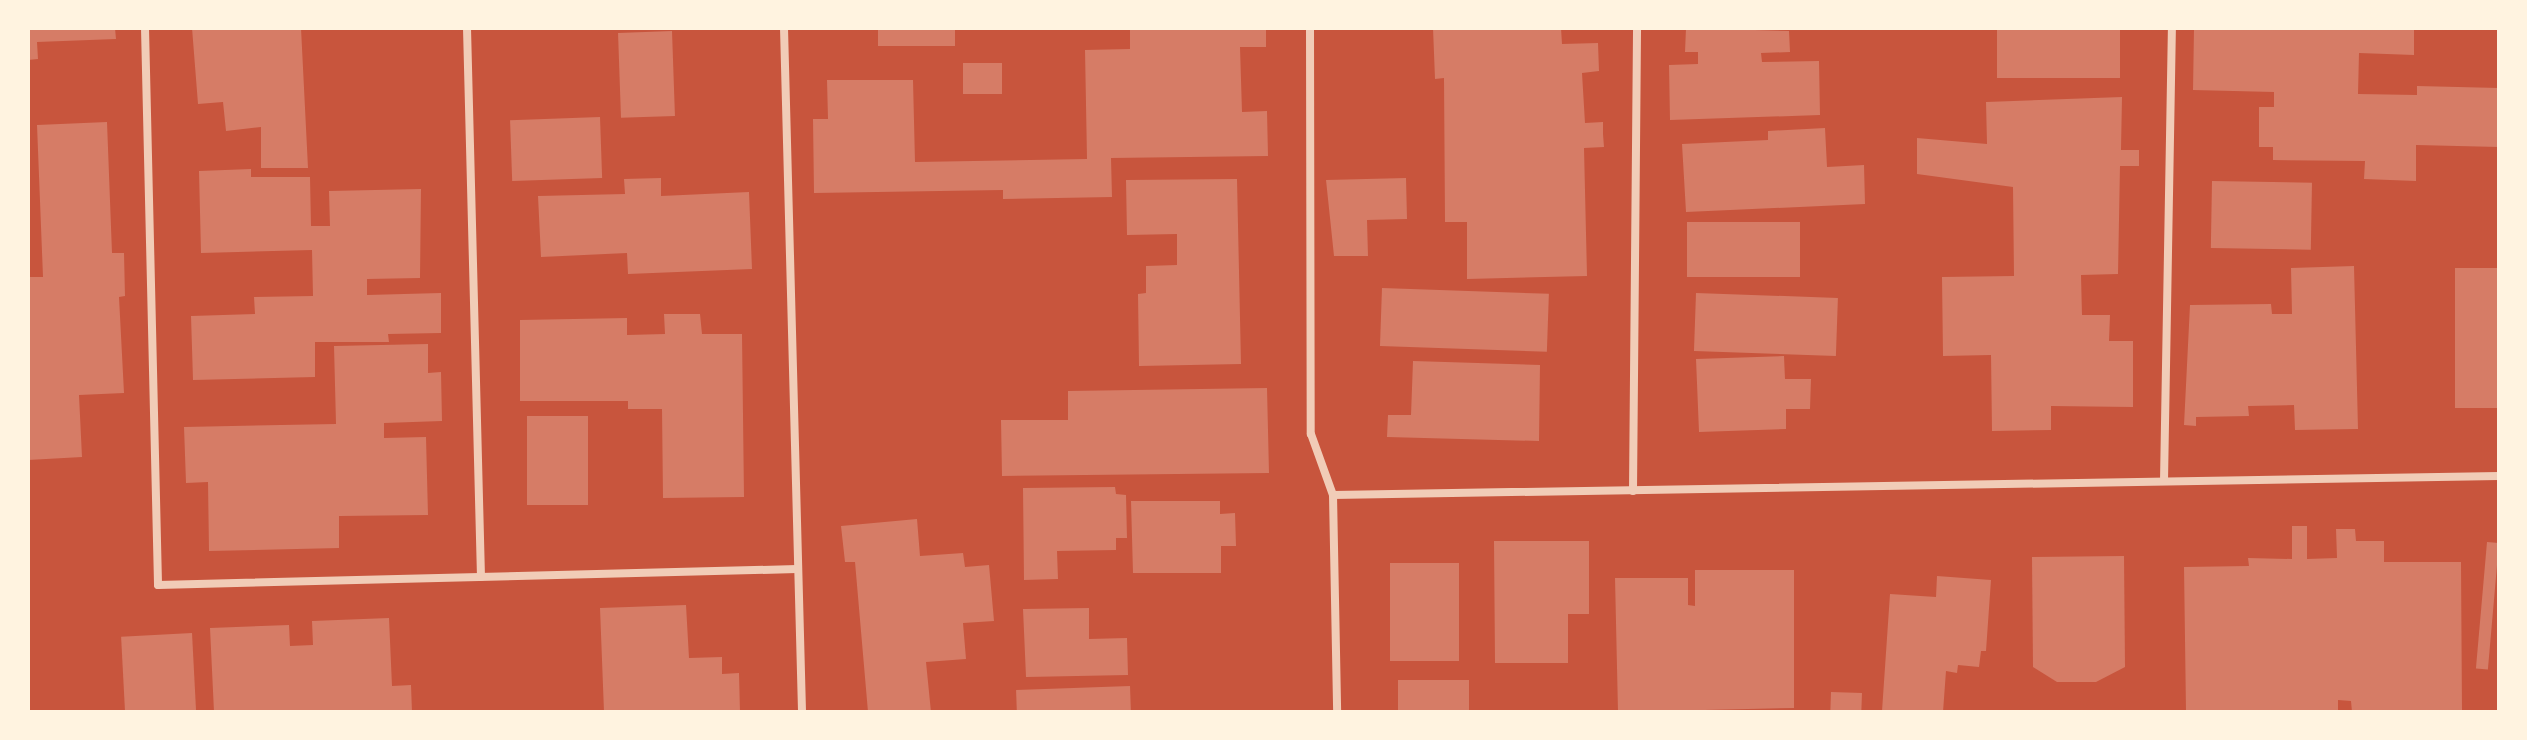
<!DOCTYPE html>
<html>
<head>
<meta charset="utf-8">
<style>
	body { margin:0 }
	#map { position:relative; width:2527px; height:740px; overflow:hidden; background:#c8553d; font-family:Roboto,sans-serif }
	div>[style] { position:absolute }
	.building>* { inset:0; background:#d67c66; transform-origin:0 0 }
	.minor>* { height:8px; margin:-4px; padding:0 4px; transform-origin:4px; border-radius:4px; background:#f1ccb7 }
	span { translate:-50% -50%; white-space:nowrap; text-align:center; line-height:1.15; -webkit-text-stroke:7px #fff3e0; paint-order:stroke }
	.frame { position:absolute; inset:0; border:30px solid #fff3e0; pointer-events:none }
</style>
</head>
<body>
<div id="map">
	<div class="building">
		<i style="clip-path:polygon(28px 28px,115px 28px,116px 39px,37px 42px,38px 59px,28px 60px)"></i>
		<i style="clip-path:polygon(192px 28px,301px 28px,308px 168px,261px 168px,261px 127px,226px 131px,223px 102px,198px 104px)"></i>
		<i style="left:878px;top:28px;width:77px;height:18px"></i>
		<i style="clip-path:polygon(1130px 28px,1266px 28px,1266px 47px,1240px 47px,1242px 112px,1267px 111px,1268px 156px,1111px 158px,1112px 197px,1003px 199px,1003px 190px,814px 193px,813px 119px,828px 119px,827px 80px,913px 80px,915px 162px,1087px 159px,1085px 50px,1130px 49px)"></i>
		<i style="clip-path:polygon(1433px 28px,1561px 28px,1562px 44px,1598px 43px,1599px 71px,1582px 73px,1585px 123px,1603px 122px,1603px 134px,1604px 147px,1584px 148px,1587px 276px,1467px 279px,1467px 222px,1445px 222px,1444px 78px,1435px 79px)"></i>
		<i style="clip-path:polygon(1686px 28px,1789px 31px,1790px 52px,1761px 53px,1762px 62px,1819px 61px,1820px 115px,1670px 120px,1669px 65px,1698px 64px,1698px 52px,1685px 52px)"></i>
		<i style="left:1997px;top:28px;width:123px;height:50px"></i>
		<i style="clip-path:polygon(2194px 28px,2414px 29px,2414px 55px,2359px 53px,2358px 94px,2417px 95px,2417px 86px,2499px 88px,2499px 147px,2416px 145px,2416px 181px,2364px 179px,2365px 161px,2273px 160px,2273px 147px,2259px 147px,2259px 107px,2274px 107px,2274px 92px,2193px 90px)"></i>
		<i style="left:672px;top:31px;width:85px;height:54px;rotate:88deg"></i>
		<i style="left:1002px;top:63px;width:31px;height:39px;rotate:90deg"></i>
		<i style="clip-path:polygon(2122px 97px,2121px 150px,2139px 150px,2139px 166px,2120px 166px,2118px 274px,2081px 275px,2082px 315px,2110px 315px,2109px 341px,2133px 341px,2133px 407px,2051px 406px,2051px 430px,1992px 431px,1991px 355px,1943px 356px,1942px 277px,2014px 276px,2013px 187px,1917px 174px,1917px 138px,1987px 144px,1986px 102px)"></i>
		<i style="left:600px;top:117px;width:61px;height:90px;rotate:88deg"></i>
		<i style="clip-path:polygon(107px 122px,112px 253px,124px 253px,125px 296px,119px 297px,124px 393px,79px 395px,82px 457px,28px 460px,28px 277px,43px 277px,37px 125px)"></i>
		<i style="clip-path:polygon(1825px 128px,1827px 167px,1864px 165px,1865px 204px,1686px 212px,1682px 144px,1768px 140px,1768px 131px)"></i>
		<i style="clip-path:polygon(251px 169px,251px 177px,310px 177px,311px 226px,330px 226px,329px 191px,421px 189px,420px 278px,367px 279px,367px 295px,441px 293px,441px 333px,388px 334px,389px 342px,315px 342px,315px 377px,193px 380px,191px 316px,255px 314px,254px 297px,313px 296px,312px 250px,201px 253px,199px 171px)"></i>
		<i style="clip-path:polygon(661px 178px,661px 196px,749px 192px,752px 269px,628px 274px,627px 253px,541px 257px,538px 196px,625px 194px,624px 179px)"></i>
		<i style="clip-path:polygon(1406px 178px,1407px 219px,1367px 220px,1368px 256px,1334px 256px,1326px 180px)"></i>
		<i style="clip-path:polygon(1237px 179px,1241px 364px,1139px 366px,1138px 294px,1146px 293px,1146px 266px,1177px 265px,1177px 234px,1127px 235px,1126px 180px)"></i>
		<i style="left:2212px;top:181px;width:100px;height:67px;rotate:1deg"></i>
		<i style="left:1687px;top:222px;width:113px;height:55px"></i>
		<i style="clip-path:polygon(2354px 266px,2358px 429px,2295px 430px,2294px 405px,2248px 406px,2249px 416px,2196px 417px,2196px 426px,2184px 425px,2190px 305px,2271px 304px,2272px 314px,2292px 314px,2291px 268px)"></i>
		<i style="left:2499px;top:268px;width:140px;height:44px;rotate:90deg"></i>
		<i style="left:1382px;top:288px;width:167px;height:58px;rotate:2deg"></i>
		<i style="left:1696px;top:293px;width:142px;height:58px;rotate:2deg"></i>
		<i style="clip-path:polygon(664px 314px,700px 314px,702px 334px,742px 334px,744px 497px,663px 498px,662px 409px,628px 409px,628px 401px,520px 401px,520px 320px,627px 318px,627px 335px,665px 334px)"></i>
		<i style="clip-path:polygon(428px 344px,428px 373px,441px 372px,442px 421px,384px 423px,384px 438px,426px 437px,428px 515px,339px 516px,339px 548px,209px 551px,208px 482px,186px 483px,184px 427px,336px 424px,334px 346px)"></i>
		<i style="clip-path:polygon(1784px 356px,1785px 379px,1811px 379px,1810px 409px,1786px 409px,1786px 429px,1699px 432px,1696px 359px)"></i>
		<i style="clip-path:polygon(1413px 361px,1540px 365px,1539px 441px,1387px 437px,1388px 415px,1411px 415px)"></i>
		<i style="clip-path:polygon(1267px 388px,1269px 473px,1002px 476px,1001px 420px,1068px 420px,1068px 391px)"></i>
		<i style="left:527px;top:416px;width:61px;height:89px"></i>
		<i style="clip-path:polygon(1115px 487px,1116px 494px,1126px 495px,1127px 538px,1116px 538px,1116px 550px,1057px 551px,1058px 579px,1024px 580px,1023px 488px)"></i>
		<i style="clip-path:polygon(1131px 501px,1220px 501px,1220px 514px,1235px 513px,1236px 546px,1221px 546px,1221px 573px,1133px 573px)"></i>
		<i style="clip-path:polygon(917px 519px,920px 556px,963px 553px,965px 567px,989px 565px,994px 621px,963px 623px,966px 659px,926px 662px,931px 712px,868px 712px,855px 562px,845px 562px,841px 526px)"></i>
		<i style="clip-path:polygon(2292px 526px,2307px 526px,2307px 559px,2337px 558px,2336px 529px,2355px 529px,2356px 541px,2384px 541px,2384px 562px,2461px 562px,2462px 712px,2352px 712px,2351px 701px,2338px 700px,2338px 712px,2186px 712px,2184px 567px,2249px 566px,2248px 558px,2292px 559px)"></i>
		<i style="clip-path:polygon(1494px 541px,1589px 541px,1589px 614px,1568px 614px,1568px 663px,1495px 663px)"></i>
		<i style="left:2487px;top:542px;width:12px;height:127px;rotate:5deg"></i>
		<i style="clip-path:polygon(2124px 556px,2125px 667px,2096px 682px,2057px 682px,2033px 667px,2032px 557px)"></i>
		<i style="left:1390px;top:563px;width:69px;height:98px"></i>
		<i style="clip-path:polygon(1695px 570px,1794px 570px,1794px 708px,1618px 712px,1615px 578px,1688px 578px,1688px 605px,1695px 606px)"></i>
		<i style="clip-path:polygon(1937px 576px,1991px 580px,1986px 651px,1981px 651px,1979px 667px,1958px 665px,1957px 673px,1946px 671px,1943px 712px,1882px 711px,1890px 594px,1936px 597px)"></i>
		<i style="clip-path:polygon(686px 605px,689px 658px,722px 657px,722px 674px,739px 673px,740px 712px,604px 712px,600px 608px)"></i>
		<i style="clip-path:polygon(1089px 608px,1089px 639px,1127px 638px,1128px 675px,1026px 677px,1023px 609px)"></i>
		<i style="clip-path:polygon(389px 618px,392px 686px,411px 685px,412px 712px,214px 712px,210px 628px,289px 625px,290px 646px,313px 645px,312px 621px)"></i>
		<i style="left:192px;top:633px;width:79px;height:71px;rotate:87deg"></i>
		<i style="left:1398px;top:680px;width:71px;height:32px"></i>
		<i style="left:1130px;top:686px;width:26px;height:114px;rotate:88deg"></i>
		<i style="left:1831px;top:692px;width:31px;height:20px;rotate:2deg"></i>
	</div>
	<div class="minor">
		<i style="left:145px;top:28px;width:557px;rotate:88.66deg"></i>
		<i style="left:158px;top:585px;width:639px;rotate:-1.43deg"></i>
		<i style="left:467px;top:28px;width:549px;rotate:88.54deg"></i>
		<i style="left:784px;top:28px;width:684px;rotate:88.49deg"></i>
		<i style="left:1310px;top:28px;width:406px;rotate:89.9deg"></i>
		<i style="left:1311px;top:434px;width:65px;rotate:70.2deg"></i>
		<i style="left:1333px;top:495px;width:217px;rotate:88.9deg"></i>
		<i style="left:2164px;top:481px;width:453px;rotate:-89deg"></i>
		<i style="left:1633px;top:491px;width:463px;rotate:-89.5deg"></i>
		<i style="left:1333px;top:495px;width:1166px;rotate:-0.93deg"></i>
	</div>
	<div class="frame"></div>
</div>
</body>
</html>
